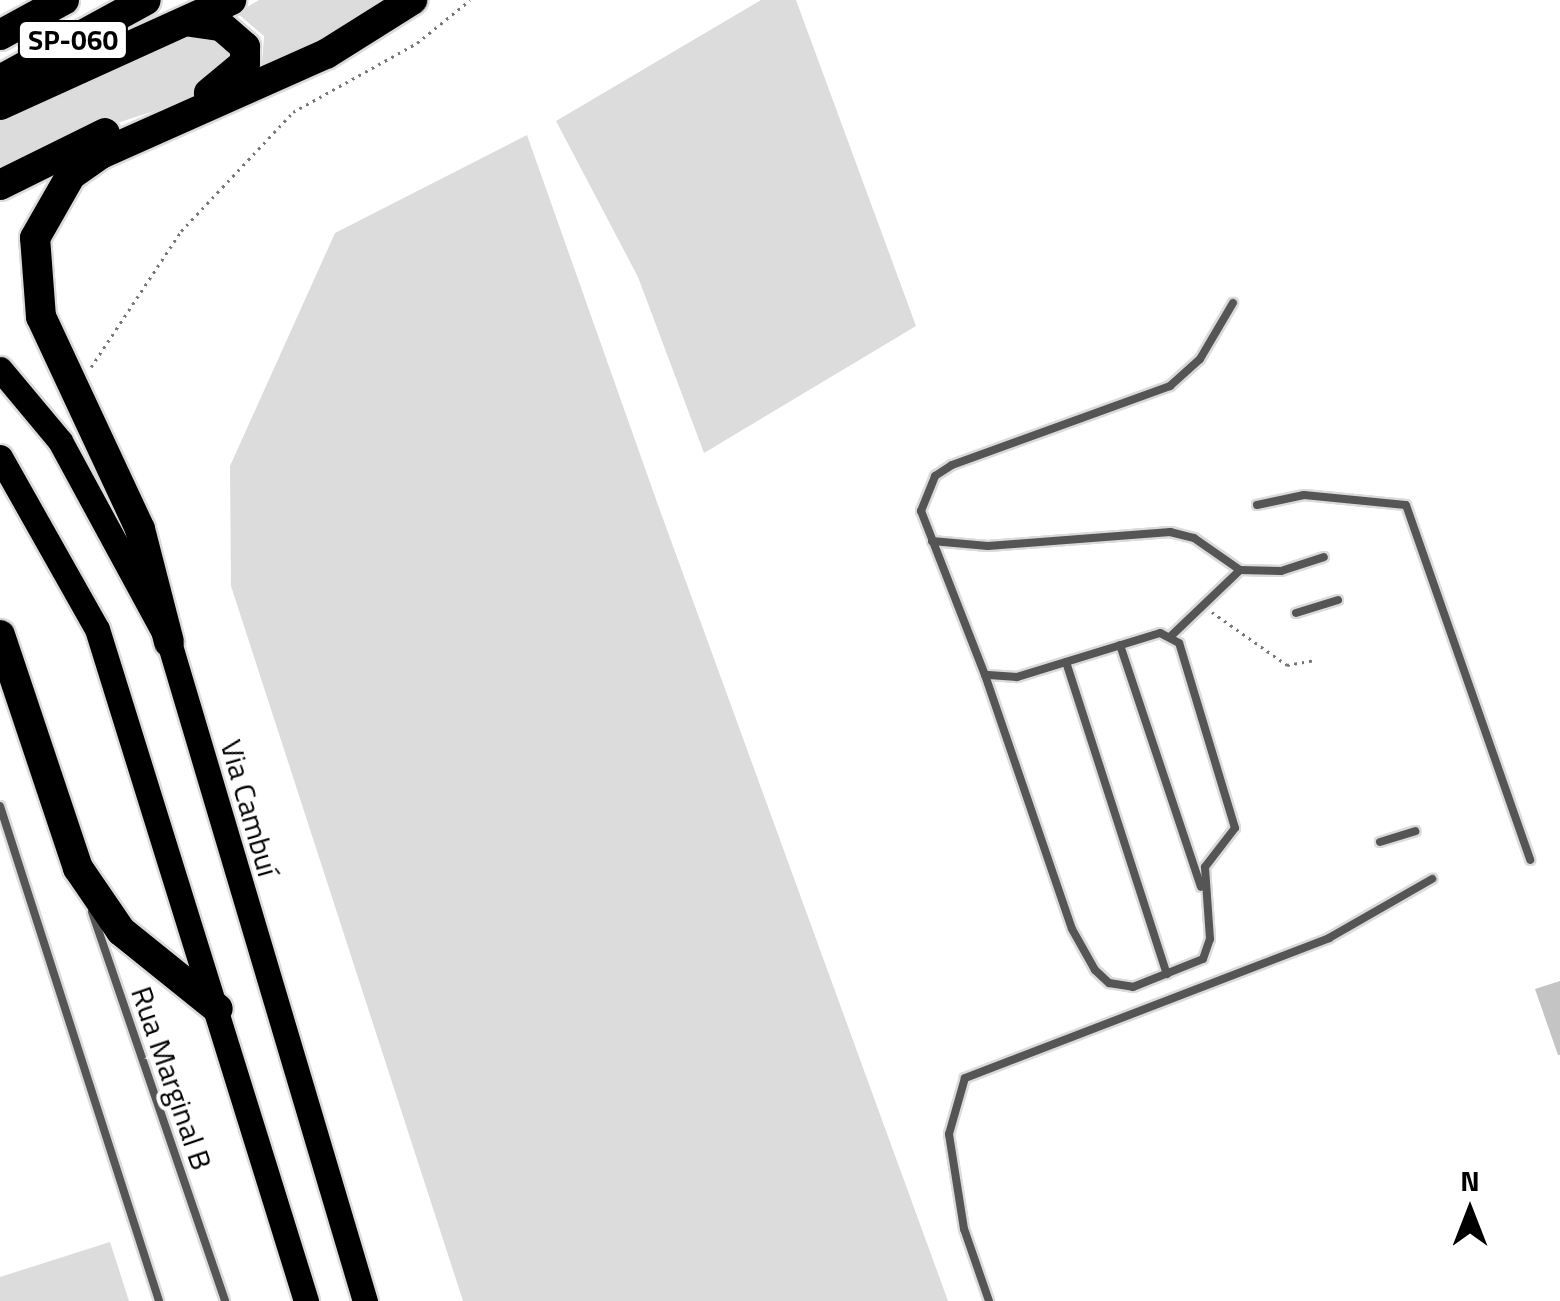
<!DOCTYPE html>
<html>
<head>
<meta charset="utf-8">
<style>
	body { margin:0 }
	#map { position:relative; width:1560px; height:1301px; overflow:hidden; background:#fff; font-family:"Titillium Web",sans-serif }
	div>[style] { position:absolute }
	.green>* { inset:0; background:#dcdcdc }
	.building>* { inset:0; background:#c4c4c4 }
	.path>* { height:2.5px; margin-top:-1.25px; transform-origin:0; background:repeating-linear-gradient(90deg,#777 0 2.5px,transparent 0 7.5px) }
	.roads { filter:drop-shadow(2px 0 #dbdbdb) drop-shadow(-2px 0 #dbdbdb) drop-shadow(0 2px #dbdbdb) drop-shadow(0 -2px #dbdbdb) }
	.service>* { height:8px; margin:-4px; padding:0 4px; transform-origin:4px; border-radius:4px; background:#555 }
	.primary>* { height:25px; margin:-12.5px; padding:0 12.5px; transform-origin:12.5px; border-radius:12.5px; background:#000 }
	.motorway>* { height:30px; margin:-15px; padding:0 15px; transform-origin:15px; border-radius:15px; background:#000 }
	span { translate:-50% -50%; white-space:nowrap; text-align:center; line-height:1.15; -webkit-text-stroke:8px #fff; paint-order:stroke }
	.shield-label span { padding:2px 8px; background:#fff; border:2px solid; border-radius:8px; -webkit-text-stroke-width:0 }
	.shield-label { font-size:28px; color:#000; font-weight:700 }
	.street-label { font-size:30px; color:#000 }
	.north { position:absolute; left:1420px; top:1161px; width:100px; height:100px; -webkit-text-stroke:8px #fff; paint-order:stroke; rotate:0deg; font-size:28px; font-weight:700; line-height:40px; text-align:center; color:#000 }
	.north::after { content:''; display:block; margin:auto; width:35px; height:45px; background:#000; clip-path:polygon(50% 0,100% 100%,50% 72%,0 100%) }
</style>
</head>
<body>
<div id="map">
	<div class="green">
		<i style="clip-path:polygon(259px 0,407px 0,261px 76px,264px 36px,237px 13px)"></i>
		<i style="clip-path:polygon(761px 0,796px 0,916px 326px,704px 453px,638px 277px,556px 121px)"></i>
		<i style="clip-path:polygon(191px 22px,245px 47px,216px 91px,108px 126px,0 179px,0 115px)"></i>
		<i style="clip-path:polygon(527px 135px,658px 505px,948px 1301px,463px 1301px,231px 586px,230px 466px,335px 233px)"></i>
		<i style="clip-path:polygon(110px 1242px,129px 1301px,0 1301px,0 1277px)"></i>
	</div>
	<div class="building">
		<i style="clip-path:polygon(1560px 981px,1560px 1055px,1558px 1055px,1535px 989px)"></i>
	</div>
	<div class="path">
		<i style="left:91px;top:367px;width:163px;rotate:-56.5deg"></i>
		<i style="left:181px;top:231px;width:163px;rotate:-46.7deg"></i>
		<i style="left:293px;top:112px;width:142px;rotate:-29.1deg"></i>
		<i style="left:417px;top:43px;width:68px;rotate:-39.1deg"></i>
		<i style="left:1212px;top:612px;width:92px;rotate:35.2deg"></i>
		<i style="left:1287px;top:665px;width:27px;rotate:-10deg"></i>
	</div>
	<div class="roads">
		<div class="service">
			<i style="left:1257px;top:505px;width:48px;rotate:-12deg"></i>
			<i style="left:1304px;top:495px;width:102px;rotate:5.6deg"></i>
			<i style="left:1406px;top:505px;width:376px;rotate:70.7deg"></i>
			<i style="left:932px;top:541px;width:56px;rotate:5.1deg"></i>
			<i style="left:988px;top:546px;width:183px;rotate:-4.4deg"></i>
			<i style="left:1170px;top:532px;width:25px;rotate:14deg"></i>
			<i style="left:1194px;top:538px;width:56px;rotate:34.8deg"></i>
			<i style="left:1296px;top:613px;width:44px;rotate:-17.2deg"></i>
			<i style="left:1171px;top:636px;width:95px;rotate:-43.7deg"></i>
			<i style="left:1240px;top:570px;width:41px;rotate:1.4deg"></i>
			<i style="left:1281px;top:571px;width:45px;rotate:-18deg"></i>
			<i style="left:1120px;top:645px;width:255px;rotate:71.5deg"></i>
			<i style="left:1066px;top:662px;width:328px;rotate:72.1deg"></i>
			<i style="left:985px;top:675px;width:268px;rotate:71.1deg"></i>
			<i style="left:1072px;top:929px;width:47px;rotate:60.7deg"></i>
			<i style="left:1095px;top:970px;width:19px;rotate:43deg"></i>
			<i style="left:1109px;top:983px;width:24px;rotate:9deg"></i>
			<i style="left:1133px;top:987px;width:75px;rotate:-21.8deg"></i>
			<i style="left:1203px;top:959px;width:21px;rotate:-71deg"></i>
			<i style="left:1210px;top:939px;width:72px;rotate:-94deg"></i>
			<i style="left:1205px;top:867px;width:49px;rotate:-52.4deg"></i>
			<i style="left:1235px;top:828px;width:193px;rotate:-106.8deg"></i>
			<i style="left:1179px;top:643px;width:21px;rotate:-152deg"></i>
			<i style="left:1160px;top:633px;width:150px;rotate:162.9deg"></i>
			<i style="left:1017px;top:677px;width:32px;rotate:-176deg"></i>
			<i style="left:985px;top:675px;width:176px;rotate:-111.3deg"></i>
			<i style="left:921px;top:511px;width:38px;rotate:-68deg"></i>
			<i style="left:935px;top:476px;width:20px;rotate:-33deg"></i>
			<i style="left:952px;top:465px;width:232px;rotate:-19.9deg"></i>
			<i style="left:1170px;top:386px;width:40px;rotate:-42deg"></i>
			<i style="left:1200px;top:359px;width:65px;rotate:-59.5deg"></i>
			<i style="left:0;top:806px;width:520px;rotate:72.19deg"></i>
			<i style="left:1380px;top:842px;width:37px;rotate:-17deg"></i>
			<i style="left:92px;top:912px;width:411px;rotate:71.1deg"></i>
			<i style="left:989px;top:1301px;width:76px;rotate:-109.1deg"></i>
			<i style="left:964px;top:1229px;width:96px;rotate:-99deg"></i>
			<i style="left:949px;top:1134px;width:58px;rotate:-74.1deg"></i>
			<i style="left:965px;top:1078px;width:390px;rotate:-21deg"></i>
			<i style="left:1329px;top:938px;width:119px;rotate:-29.8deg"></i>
		</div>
		<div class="primary">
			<i style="left:0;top:369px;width:94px;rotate:50.2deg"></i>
			<i style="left:60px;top:441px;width:229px;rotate:61.5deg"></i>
			<i style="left:169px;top:642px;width:688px;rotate:73.44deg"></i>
			<i style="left:0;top:457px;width:197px;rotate:60.6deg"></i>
			<i style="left:97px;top:629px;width:704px;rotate:72.72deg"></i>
		</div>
		<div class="motorway">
			<i style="left:191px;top:22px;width:30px;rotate:8deg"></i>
			<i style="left:221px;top:26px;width:32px;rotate:41deg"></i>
			<i style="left:245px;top:47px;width:16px;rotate:90deg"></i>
			<i style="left:245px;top:63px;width:47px;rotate:140.2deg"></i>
			<i style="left:0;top:35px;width:73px;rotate:-28.7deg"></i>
			<i style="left:0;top:80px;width:166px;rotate:-28.7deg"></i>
			<i style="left:0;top:105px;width:254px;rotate:-24.4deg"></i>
			<i style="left:0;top:185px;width:117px;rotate:-26.3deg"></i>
			<i style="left:0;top:635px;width:246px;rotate:71.5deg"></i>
			<i style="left:78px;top:868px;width:76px;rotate:55.7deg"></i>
			<i style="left:121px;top:931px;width:124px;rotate:38.8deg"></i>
			<i style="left:169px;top:642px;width:117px;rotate:-104.4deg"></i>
			<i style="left:140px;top:529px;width:234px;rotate:-115deg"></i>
			<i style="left:41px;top:317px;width:79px;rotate:-94.3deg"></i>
			<i style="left:35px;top:238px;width:73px;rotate:-60.3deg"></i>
			<i style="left:71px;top:175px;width:37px;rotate:-35deg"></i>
			<i style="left:101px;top:154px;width:246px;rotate:-24deg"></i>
			<i style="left:326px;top:54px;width:102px;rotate:-32.1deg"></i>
		</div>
	</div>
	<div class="shield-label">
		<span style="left:73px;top:40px">SP-060</span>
	</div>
	<div class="street-label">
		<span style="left:250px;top:808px;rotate:74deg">Via Cambuí</span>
		<span style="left:172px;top:1078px;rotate:71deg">Rua Marginal B</span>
	</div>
	<div class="north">N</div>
</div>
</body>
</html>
